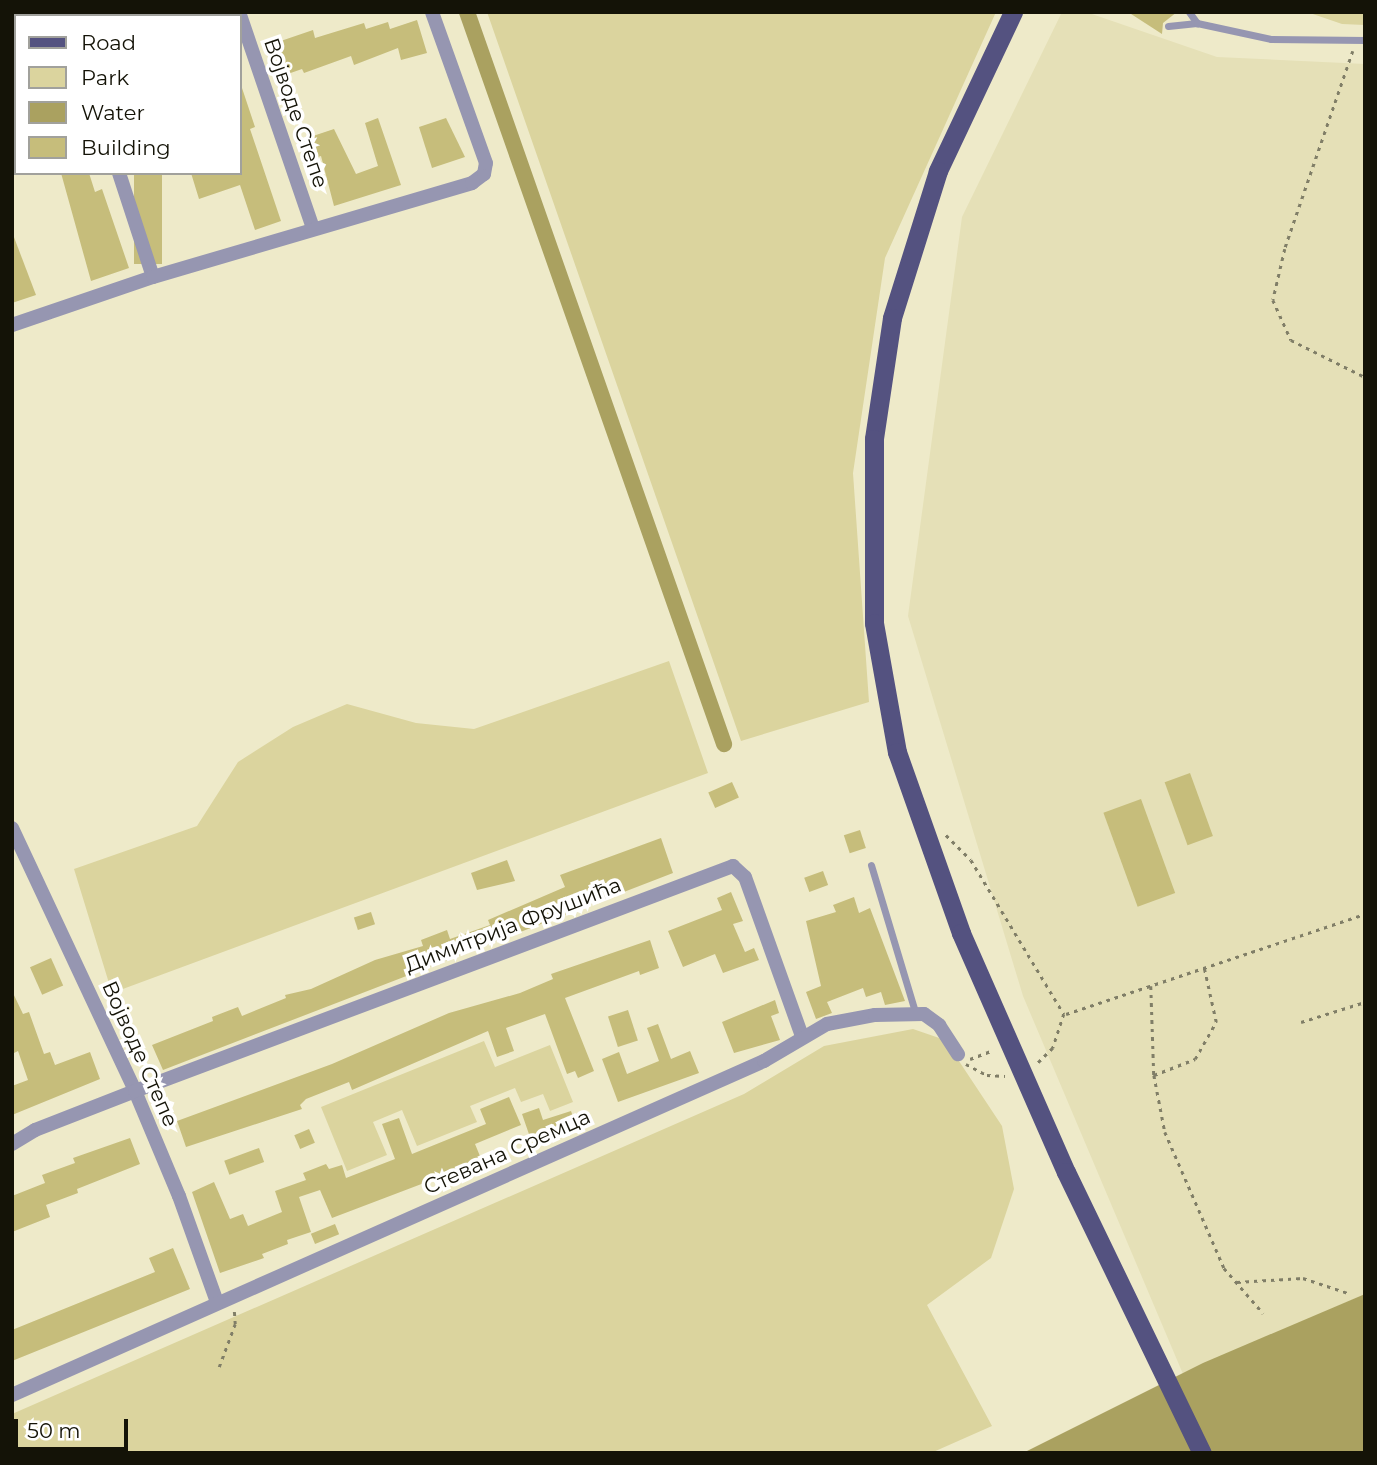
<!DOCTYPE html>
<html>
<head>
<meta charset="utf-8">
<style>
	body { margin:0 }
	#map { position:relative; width:1377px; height:1465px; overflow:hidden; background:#eeeac9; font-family:Montserrat,sans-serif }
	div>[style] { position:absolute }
	.built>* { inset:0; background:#e5e0b7 }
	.green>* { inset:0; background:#dbd49e }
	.water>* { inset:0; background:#aaa160 }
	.canal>* { height:16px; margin:-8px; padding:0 8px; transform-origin:8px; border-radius:8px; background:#aaa160 }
	.building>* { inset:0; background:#c6bd7b; transform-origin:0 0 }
	.path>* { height:2.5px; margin-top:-1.25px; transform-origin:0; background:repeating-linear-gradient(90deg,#807e67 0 3.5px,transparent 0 8.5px) }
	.service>* { height:7px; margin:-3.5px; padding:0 3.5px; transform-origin:3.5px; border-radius:3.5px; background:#9696b1 }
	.minor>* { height:14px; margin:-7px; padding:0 7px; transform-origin:7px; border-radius:7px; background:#9696b1 }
	.primary>* { height:19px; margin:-9.5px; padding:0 9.5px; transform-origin:9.5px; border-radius:9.5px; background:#545280 }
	span { translate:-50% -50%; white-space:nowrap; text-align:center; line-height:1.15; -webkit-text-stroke:7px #fff; paint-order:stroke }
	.street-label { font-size:21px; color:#141307 }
	.frame { position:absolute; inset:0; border:14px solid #141307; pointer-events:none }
	.legend { position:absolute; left:14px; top:14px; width:228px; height:161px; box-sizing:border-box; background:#fff; border:2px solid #a1a19c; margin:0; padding:9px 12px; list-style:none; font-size:21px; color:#141307 }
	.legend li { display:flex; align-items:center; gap:14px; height:35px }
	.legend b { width:35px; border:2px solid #a1a19c }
	.scale { position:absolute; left:14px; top:1419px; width:114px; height:32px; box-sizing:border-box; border:4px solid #141307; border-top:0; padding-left:9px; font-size:21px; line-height:24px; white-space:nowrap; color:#141307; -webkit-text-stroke:5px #fff; paint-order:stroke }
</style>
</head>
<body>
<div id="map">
	<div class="built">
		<i style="clip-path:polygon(1062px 12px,1086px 12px,1217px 57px,1365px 64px,1365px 1294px,1183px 1374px,1023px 996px,908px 616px,962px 217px)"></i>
	</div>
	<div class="green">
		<i style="clip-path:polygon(487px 12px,996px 12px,885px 258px,853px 473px,869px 702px,741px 741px)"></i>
		<i style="clip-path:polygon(1307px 12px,1365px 12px,1365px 25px,1342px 24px)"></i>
		<i style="clip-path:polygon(669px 661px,708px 773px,112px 993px,74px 869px,197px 826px,238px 762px,293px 727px,347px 704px,416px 723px,474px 729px)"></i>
		<i style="clip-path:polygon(913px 1029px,945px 1040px,1002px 1126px,1014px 1189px,991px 1258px,927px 1305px,992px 1426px,931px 1453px,12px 1453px,12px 1414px,744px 1094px,824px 1046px)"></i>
		<i style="clip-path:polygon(484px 1041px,495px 1067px,550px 1045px,573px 1102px,550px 1111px,543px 1094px,521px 1102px,515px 1088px,470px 1106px,477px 1122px,417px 1146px,402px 1110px,373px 1122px,387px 1155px,347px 1171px,321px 1107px)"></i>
	</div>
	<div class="water">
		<i style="clip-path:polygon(1365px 1294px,1365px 1453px,1023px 1453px,1203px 1363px)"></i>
	</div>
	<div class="canal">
		<i style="left:467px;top:12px;width:776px;rotate:70.65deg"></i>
		<i style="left:56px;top:16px;width:30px;rotate:-8deg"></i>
		<i style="left:12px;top:21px;width:4px;rotate:-14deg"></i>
	</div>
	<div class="building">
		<i style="clip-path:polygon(1128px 12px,1177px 12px,1163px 23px,1162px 34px)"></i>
		<i style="clip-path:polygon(417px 20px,427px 53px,401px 60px,398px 48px,354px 65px,351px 56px,304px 73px,302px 69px,282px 76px,272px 44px,313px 30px,315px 38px,364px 23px,366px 29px,388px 22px,390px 29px)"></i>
		<i style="clip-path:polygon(242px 88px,255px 127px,250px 129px,281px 221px,255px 230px,240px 185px,199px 199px,191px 173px,240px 173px)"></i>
		<i style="clip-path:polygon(378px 118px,401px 185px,334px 206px,321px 156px,311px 159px,304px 139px,334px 129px,356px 174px,378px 166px,365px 123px)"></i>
		<i style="clip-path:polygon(446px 118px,465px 157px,432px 168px,419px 127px)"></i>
		<i style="clip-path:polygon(61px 173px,89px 173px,95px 192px,102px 189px,129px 268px,91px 281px)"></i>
		<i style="left:134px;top:173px;width:28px;height:91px"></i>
		<i style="clip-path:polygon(12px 232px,36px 295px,12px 303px)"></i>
		<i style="left:1190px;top:773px;width:67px;height:27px;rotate:70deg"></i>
		<i style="left:732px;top:782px;width:17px;height:26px;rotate:66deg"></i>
		<i style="left:1141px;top:799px;width:100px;height:40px;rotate:70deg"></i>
		<i style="left:860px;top:830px;width:19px;height:17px;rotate:72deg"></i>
		<i style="clip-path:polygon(661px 838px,673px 873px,163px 1070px,152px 1045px,213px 1021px,212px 1017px,238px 1007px,242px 1016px,286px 998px,285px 995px,311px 989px,375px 960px,423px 946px,421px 940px,447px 930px,450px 939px,490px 925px,488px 920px,565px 887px,560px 875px)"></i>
		<i style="clip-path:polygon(507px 860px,515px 881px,477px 890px,471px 873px)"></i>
		<i style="left:823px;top:871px;width:15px;height:20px;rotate:70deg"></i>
		<i style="clip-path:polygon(731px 892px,743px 921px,733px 924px,745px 952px,754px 948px,759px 960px,723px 973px,715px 954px,683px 967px,668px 931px,722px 910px,717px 898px)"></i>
		<i style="clip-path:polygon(854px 897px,859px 913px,870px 908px,905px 1001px,885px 1005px,881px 992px,866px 997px,863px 988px,827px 1002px,832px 1013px,816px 1019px,806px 992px,821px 986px,806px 921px,836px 912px,833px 905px)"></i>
		<i style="left:371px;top:912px;width:13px;height:18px;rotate:72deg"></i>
		<i style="clip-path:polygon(650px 940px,659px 968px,640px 975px,639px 971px,565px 998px,594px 1071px,578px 1078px,575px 1071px,567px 1074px,545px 1014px,506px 1028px,514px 1051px,497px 1057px,488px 1031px,352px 1090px,349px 1082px,306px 1099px,300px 1105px,302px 1109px,186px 1147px,177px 1121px,332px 1064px,449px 1013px,520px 993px,553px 979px,551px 974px)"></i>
		<i style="left:51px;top:958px;width:30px;height:23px;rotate:66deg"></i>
		<i style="clip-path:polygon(12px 991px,23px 1014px,29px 1012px,44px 1054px,50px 1052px,55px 1065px,90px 1052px,100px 1079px,12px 1115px,12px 1086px,28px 1080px,18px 1051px,12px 1054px)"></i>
		<i style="clip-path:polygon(775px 1000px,779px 1013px,771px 1016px,780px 1040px,734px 1053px,722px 1022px)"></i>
		<i style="left:628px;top:1010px;width:32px;height:21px;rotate:72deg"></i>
		<i style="clip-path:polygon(658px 1024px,671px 1059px,690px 1051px,699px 1073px,618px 1102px,602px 1059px,619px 1052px,627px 1074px,659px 1061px,647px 1028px)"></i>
		<i style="clip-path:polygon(509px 1097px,521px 1125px,475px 1144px,482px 1161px,332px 1218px,320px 1190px,299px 1197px,311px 1232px,287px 1240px,288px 1244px,262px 1254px,264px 1258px,220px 1273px,192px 1192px,214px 1182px,230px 1219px,243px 1214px,248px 1226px,282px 1212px,275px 1191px,306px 1180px,303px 1173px,326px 1164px,329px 1169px,342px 1165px,346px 1178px,395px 1159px,382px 1124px,399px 1118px,412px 1154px,486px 1124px,480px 1109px)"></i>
		<i style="clip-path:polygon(539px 1108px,543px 1120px,571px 1111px,577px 1128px,531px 1140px,522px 1114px)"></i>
		<i style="left:309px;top:1129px;width:15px;height:16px;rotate:67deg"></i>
		<i style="clip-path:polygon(130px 1138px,140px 1164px,77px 1189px,78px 1193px,46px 1205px,50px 1217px,12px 1232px,12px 1196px,45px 1183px,42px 1175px,75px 1163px,73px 1158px)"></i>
		<i style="left:259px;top:1148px;width:15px;height:37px;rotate:70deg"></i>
		<i style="left:335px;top:1224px;width:11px;height:26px;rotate:68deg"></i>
		<i style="clip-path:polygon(173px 1248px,190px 1289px,12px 1361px,12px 1330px,155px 1272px,149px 1258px)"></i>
	</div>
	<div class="path">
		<i style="left:1353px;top:51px;width:209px;rotate:109deg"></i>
		<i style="left:1285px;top:249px;width:52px;rotate:103.2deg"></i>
		<i style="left:1273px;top:300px;width:44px;rotate:65.8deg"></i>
		<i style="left:1291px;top:340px;width:83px;rotate:26.6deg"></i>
		<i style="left:946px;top:835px;width:35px;rotate:45deg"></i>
		<i style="left:971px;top:860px;width:180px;rotate:58.9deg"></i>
		<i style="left:1064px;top:1014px;width:36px;rotate:108deg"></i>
		<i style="left:1053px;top:1048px;width:21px;rotate:135deg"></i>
		<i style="left:1151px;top:986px;width:89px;rotate:88.1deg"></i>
		<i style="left:1154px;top:1075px;width:44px;rotate:-21.3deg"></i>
		<i style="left:1195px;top:1059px;width:43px;rotate:-60.4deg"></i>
		<i style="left:1216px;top:1022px;width:55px;rotate:-102.5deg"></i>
		<i style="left:1066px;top:1014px;width:315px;rotate:-18.5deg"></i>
		<i style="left:1301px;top:1022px;width:67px;rotate:-17.4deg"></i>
		<i style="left:970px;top:1059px;width:25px;rotate:-21deg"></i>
		<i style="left:966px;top:1064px;width:24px;rotate:28deg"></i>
		<i style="left:987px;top:1075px;width:18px;rotate:3deg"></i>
		<i style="left:1154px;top:1075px;width:58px;rotate:79.1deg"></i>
		<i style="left:1165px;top:1132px;width:148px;rotate:66.5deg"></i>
		<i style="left:1224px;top:1268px;width:60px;rotate:49.1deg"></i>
		<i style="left:1237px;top:1282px;width:66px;rotate:-3.5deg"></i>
		<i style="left:1303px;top:1278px;width:47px;rotate:18.4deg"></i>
		<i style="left:219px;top:1367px;width:46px;rotate:-69.6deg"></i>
		<i style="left:235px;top:1324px;width:13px;rotate:-94deg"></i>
	</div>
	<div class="service">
		<i style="left:1189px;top:12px;width:14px;rotate:54deg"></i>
		<i style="left:1168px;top:26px;width:29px;rotate:-6deg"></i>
		<i style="left:1197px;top:23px;width:76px;rotate:12.2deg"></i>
		<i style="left:1271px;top:39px;width:94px;rotate:0.6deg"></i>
		<i style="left:871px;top:865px;width:153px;rotate:73.3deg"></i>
	</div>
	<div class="minor">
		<i style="left:239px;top:12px;width:228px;rotate:71.1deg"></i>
		<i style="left:163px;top:16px;width:30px;rotate:-8deg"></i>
		<i style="left:12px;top:33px;width:4px;rotate:-14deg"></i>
		<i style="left:119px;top:173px;width:109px;rotate:71.9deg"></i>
		<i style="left:12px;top:325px;width:149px;rotate:-18.8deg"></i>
		<i style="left:153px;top:277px;width:333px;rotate:-16.4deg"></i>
		<i style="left:472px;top:183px;width:15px;rotate:-37deg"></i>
		<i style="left:484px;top:174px;width:11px;rotate:-80deg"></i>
		<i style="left:486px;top:163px;width:160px;rotate:-109.7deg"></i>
		<i style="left:12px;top:828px;width:290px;rotate:64.9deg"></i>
		<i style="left:135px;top:1091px;width:114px;rotate:67.3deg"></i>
		<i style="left:179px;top:1196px;width:113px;rotate:70.3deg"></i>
		<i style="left:12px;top:1144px;width:27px;rotate:-31deg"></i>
		<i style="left:35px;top:1130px;width:107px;rotate:-21.3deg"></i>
		<i style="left:135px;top:1091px;width:639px;rotate:-20.62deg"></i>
		<i style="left:733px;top:866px;width:16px;rotate:43deg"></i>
		<i style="left:745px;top:877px;width:169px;rotate:70.3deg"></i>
		<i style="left:12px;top:1395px;width:823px;rotate:-23.95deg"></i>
		<i style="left:764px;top:1061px;width:73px;rotate:-30.4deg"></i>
		<i style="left:827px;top:1024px;width:49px;rotate:-10.6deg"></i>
		<i style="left:875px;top:1015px;width:49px;rotate:-1.2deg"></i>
		<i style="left:924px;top:1014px;width:19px;rotate:36deg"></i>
		<i style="left:939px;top:1025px;width:35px;rotate:57deg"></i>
	</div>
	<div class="primary">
		<i style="left:1013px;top:12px;width:176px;rotate:115.3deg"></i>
		<i style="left:938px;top:171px;width:154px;rotate:107.4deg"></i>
		<i style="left:892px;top:318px;width:122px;rotate:98.5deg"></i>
		<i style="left:874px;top:439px;width:184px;rotate:90deg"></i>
		<i style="left:874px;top:623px;width:131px;rotate:79.9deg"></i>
		<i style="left:897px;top:752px;width:192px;rotate:70.5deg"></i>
		<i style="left:961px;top:933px;width:261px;rotate:66.3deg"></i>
		<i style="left:1066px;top:1172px;width:312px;rotate:64.2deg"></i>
	</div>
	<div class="street-label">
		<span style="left:296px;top:113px;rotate:71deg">Војводе Степе</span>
		<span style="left:513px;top:925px;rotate:-21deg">Димитрија Фрушића</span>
		<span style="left:140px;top:1054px;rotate:66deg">Војводе Степе</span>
		<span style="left:507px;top:1152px;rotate:-24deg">Стевана Сремца</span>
	</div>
	<div class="frame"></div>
	<ul class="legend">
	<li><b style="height:9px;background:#545280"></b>Road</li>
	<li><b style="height:19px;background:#dbd49e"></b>Park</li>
	<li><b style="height:19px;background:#aaa160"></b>Water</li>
	<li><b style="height:19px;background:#c6bd7b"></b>Building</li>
	</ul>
	<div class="scale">50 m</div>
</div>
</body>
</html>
